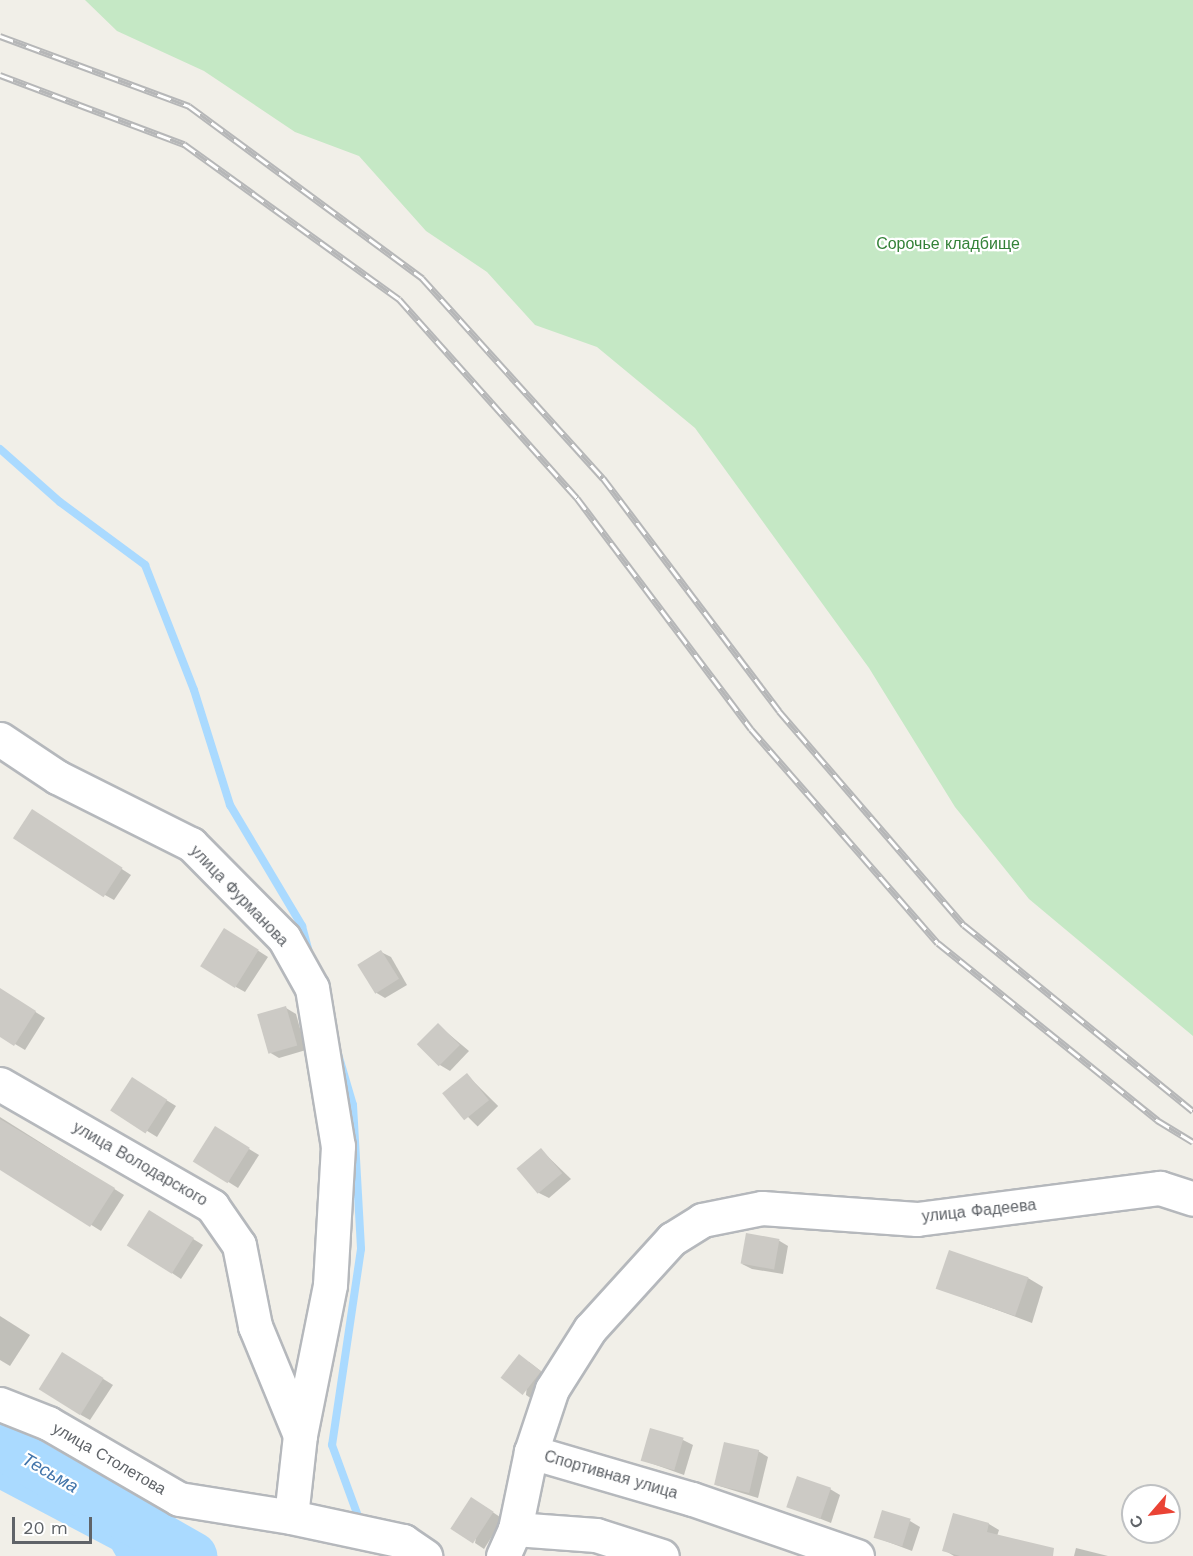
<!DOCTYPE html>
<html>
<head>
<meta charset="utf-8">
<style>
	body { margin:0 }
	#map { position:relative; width:1193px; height:1556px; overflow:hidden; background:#f1efe8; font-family:"Work Sans",sans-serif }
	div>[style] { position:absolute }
	.green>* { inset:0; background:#c5e8c5 }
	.water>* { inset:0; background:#aadaff }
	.shadow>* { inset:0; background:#0003; transform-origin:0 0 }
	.stream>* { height:8px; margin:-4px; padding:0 4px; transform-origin:4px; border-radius:4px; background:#aadaff }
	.river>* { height:48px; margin:-24px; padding:0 24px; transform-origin:24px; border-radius:24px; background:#aadaff }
	.building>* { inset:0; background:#cccac5; transform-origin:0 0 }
	.roads { filter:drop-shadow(2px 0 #b5b8bc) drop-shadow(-2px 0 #b5b8bc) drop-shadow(0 2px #b5b8bc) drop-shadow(0 -2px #b5b8bc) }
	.minor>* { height:33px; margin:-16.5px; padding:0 16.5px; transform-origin:16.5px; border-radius:16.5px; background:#fff }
	.rail>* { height:7px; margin-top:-3.5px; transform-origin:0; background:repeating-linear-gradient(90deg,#fff 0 14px,#b6b7b8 0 28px); box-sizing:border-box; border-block:2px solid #b6b7b8 }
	span { translate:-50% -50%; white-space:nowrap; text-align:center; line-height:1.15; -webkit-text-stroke:4.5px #fff; paint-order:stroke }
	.park-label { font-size:16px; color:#348238 }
	.street-label { font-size:16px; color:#5f6368 }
	.water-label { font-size:18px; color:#4174aa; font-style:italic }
	.north { position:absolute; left:1121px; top:1484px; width:60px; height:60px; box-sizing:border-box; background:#fff; border:2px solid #bfc1c3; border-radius:50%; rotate:242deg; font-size:16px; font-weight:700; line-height:24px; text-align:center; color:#5f6368 }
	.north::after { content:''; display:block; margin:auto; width:21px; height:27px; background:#ea4335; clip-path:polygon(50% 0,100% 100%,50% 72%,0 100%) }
	.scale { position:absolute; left:12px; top:1517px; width:80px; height:27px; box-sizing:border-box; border:3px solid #5f6368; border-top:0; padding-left:8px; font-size:18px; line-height:21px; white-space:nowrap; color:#5f6368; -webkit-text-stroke:4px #fff; paint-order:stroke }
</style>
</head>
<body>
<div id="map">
	<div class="green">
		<i style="clip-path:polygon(85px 0,1193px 0,1193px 1036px,1029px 899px,955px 807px,869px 668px,695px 428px,597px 347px,535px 325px,487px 272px,426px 231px,359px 156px,295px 132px,204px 71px,117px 31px)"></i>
	</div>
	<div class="water">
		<i style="clip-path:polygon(0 1451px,52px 1472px,218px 1556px,116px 1556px,112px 1549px,0 1490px)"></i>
	</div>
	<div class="shadow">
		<i style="clip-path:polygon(42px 817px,131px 875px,114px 900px,105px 895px)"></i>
		<i style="clip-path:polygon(234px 935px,268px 957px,245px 992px,236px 987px)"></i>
		<i style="clip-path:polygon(381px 952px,391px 957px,407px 985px,385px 998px,375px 992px)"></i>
		<i style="clip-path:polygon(0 994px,12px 997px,45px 1018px,25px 1050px,0 1035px)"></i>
		<i style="clip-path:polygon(286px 1008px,296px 1014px,306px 1050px,279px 1058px,269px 1052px)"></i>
		<i style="clip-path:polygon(438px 1025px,469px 1051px,450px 1071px,440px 1065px)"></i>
		<i style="left:467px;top:1075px;width:44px;height:29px;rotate:45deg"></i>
		<i style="clip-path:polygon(142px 1085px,176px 1106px,157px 1137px,113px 1110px)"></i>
		<i style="clip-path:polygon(0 1117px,124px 1195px,101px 1231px,0 1168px)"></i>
		<i style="clip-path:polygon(225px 1134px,259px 1155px,238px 1188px,195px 1161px)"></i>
		<i style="clip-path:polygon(541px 1150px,571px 1179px,549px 1198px,539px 1193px)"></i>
		<i style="clip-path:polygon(159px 1218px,203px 1245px,181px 1279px,172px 1273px)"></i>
		<i style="clip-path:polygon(778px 1240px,788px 1246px,783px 1274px,752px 1269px,742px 1264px)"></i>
		<i style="clip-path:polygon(1028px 1278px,1043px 1287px,1032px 1323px,938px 1288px)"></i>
		<i style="clip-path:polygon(0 1316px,30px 1335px,10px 1366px,0 1360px)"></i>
		<i style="clip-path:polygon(73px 1360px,113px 1385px,90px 1420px,81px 1415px)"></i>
		<i style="clip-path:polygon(529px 1362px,550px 1378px,535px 1401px,526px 1395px)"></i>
		<i style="clip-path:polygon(683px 1440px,693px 1445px,684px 1475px,642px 1460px)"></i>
		<i style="clip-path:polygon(758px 1451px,768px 1457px,758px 1498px,716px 1485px)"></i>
		<i style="clip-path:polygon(830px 1489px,840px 1495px,831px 1523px,788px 1506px)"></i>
		<i style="clip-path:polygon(482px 1505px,503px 1519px,484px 1549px,475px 1543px)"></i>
		<i style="clip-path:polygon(954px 1515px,989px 1524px,999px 1530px,997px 1536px,1042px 1556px,954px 1556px,944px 1550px)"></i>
		<i style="clip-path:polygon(910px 1521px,920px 1527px,912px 1551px,875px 1537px)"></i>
		<i style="clip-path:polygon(1076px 1548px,1108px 1556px,1074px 1556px)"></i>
	</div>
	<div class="stream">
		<i style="left:0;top:449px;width:80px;rotate:41.5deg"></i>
		<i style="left:60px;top:502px;width:106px;rotate:36.5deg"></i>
		<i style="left:145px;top:565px;width:134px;rotate:68.6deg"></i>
		<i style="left:194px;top:690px;width:121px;rotate:72.6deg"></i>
		<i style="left:230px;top:805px;width:141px;rotate:59.2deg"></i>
		<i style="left:302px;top:926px;width:30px;rotate:75deg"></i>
		<i style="left:338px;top:1054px;width:53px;rotate:73.6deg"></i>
		<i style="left:353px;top:1105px;width:144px;rotate:86.8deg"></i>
		<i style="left:361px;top:1249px;width:198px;rotate:98.4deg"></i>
		<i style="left:332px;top:1445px;width:76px;rotate:69.9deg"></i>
	</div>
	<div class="river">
		<i style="left:0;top:1445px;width:223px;rotate:29.9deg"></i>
	</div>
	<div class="building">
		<i style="left:32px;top:809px;width:108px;height:35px;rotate:33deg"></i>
		<i style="left:224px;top:928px;width:41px;height:45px;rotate:32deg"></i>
		<i style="left:381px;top:950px;width:34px;height:28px;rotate:58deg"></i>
		<i style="clip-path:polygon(0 988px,36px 1011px,14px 1046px,0 1037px)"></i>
		<i style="left:286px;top:1006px;width:41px;height:30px;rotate:74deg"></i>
		<i style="left:438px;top:1023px;width:31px;height:30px;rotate:45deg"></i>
		<i style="left:467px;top:1073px;width:35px;height:32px;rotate:51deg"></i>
		<i style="left:132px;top:1077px;width:42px;height:40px;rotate:33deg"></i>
		<i style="clip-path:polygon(0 1119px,115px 1188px,90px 1227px,0 1170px)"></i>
		<i style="left:215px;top:1126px;width:41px;height:42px;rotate:32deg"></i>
		<i style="left:541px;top:1148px;width:33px;height:32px;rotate:50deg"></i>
		<i style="left:149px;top:1210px;width:53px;height:42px;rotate:32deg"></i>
		<i style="left:746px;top:1233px;width:34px;height:31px;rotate:10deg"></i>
		<i style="left:949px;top:1250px;width:84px;height:41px;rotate:19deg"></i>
		<i style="left:62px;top:1352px;width:49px;height:44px;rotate:32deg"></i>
		<i style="left:519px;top:1354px;width:28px;height:30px;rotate:38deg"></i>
		<i style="left:650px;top:1428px;width:35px;height:34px;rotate:16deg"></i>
		<i style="left:724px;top:1442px;width:36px;height:44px;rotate:13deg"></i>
		<i style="left:797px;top:1476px;width:36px;height:33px;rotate:19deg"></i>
		<i style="left:471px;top:1497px;width:27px;height:38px;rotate:33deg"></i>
		<i style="left:882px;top:1510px;width:30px;height:29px;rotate:17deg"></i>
		<i style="clip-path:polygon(953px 1513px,989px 1523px,987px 1532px,1054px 1548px,1053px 1556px,960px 1556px,942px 1551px)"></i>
	</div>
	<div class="roads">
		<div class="minor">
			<i style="left:0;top:739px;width:69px;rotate:33.7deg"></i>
			<i style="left:57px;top:777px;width:150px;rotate:26.6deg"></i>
			<i style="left:191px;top:844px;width:132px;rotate:45.3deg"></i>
			<i style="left:284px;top:938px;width:57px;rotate:60.8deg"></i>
			<i style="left:312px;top:988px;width:160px;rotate:80.7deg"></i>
			<i style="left:338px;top:1146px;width:139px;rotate:93.3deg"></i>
			<i style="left:330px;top:1285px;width:153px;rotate:101.3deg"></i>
			<i style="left:0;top:1084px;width:245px;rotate:29.9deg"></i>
			<i style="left:212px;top:1206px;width:47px;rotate:55.3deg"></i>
			<i style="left:239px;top:1245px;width:83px;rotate:78.8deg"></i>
			<i style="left:255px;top:1326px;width:118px;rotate:67.6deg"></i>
			<i style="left:300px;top:1435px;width:82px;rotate:96.3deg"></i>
			<i style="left:0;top:1404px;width:52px;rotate:21.6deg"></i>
			<i style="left:48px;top:1423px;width:151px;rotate:30.1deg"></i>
			<i style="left:179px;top:1499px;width:113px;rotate:9.1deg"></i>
			<i style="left:291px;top:1517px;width:115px;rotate:12.1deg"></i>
			<i style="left:403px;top:1541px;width:27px;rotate:34deg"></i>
			<i style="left:515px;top:1529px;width:81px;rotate:4.2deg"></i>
			<i style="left:596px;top:1535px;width:69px;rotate:17.7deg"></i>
			<i style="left:503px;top:1556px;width:30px;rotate:-66deg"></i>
			<i style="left:515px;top:1529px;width:79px;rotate:-78.3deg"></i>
			<i style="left:857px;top:1556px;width:175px;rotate:-160.9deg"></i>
			<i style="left:692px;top:1499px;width:168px;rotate:-163.7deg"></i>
			<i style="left:531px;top:1452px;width:66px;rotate:-71.6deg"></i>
			<i style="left:552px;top:1389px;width:71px;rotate:-57.7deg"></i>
			<i style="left:590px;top:1329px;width:122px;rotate:-47.7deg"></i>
			<i style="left:672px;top:1239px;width:36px;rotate:-32deg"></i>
			<i style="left:702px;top:1220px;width:61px;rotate:-11.3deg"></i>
			<i style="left:762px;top:1208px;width:155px;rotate:4.1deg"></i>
			<i style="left:917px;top:1219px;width:245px;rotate:-7.3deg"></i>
			<i style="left:1160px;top:1188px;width:35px;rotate:18deg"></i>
		</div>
	</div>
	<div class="rail">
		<i style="left:0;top:36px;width:202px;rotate:20.3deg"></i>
		<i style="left:189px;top:106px;width:290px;rotate:36.4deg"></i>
		<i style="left:422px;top:278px;width:270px;rotate:47.9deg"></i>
		<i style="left:603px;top:478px;width:292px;rotate:52.9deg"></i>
		<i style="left:779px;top:711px;width:283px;rotate:49.2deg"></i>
		<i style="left:964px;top:925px;width:295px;rotate:39.1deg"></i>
		<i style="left:0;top:75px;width:197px;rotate:20.6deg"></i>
		<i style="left:184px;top:144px;width:265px;rotate:35.8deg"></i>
		<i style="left:399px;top:299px;width:267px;rotate:48.2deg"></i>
		<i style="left:577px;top:498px;width:289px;rotate:53deg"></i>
		<i style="left:751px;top:729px;width:284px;rotate:48.9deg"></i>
		<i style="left:938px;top:943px;width:282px;rotate:38.9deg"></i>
		<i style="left:1157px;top:1120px;width:42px;rotate:31.4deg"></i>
	</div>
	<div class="park-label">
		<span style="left:948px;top:244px">Сорочье кладбище</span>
	</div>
	<div class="street-label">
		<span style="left:239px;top:896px;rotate:46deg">улица Фурманова</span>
		<span style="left:140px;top:1164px;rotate:30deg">улица Володарского</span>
		<span style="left:979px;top:1211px;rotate:-6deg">улица Фадеева</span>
		<span style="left:109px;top:1459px;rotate:30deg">улица Столетова</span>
		<span style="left:611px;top:1475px;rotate:16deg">Спортивная улица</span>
	</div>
	<div class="water-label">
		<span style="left:50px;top:1473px;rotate:30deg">Тесьма</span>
	</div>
	<div class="north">С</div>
	<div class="scale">20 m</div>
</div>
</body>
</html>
